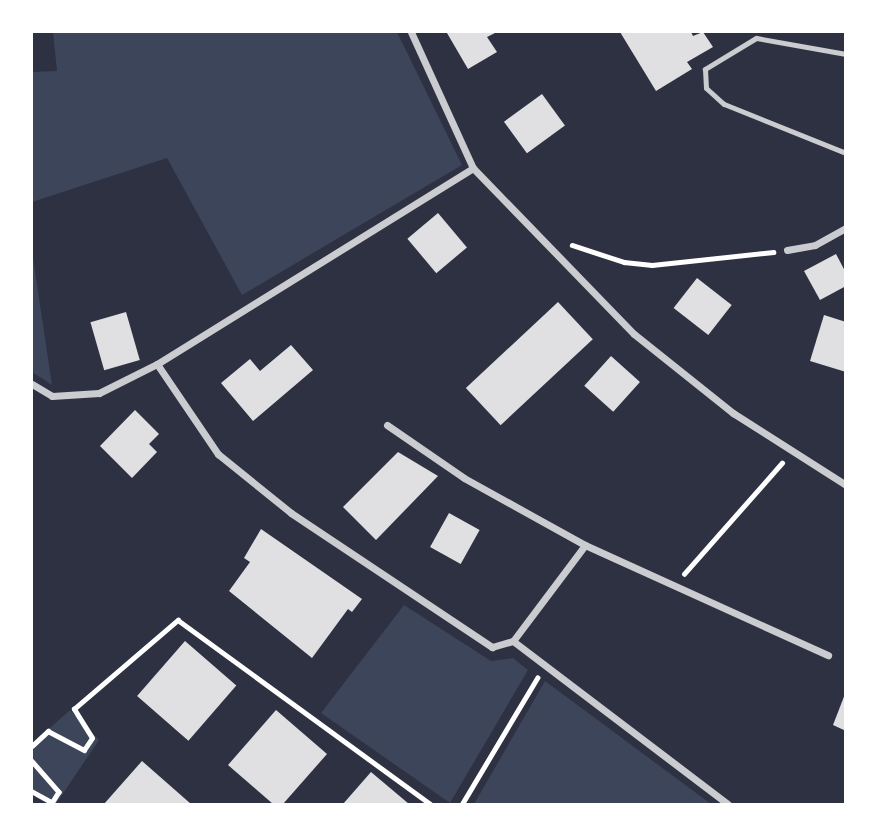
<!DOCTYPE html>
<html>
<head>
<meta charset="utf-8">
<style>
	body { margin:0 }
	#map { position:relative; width:877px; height:836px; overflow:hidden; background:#2d3142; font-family:Montserrat,sans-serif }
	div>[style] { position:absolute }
	.green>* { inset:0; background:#3c4559 }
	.building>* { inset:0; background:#e0e0e3; transform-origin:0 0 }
	.path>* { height:4.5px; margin:-2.25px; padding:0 2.25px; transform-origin:2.25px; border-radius:2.25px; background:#fff }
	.service>* { height:5px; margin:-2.5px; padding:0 2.5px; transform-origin:2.5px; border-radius:2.5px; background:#caccd0 }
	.minor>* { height:7px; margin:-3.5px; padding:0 3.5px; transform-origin:3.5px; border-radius:3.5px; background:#caccd0 }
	span { translate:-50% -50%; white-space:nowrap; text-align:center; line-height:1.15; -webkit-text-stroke:7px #fff; paint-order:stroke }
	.frame { position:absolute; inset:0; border:33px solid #fff; pointer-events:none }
</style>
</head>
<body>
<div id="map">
	<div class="green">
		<i style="clip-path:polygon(53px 32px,397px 32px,462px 165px,242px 295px,167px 158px,32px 202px,32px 72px,57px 71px)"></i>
		<i style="clip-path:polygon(32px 251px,52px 385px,32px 372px)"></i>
		<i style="clip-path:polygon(404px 605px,491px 661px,513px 658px,528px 670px,450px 803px,321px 713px)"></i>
		<i style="clip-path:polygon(545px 681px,711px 804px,474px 804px)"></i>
		<i style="clip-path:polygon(70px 710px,99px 740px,56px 804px,51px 804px,32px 792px,32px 744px)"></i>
	</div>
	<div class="building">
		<i style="clip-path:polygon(497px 32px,487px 37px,497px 52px,468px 69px,447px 33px)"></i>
		<i style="clip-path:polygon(620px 32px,691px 32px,693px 36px,703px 32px,713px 47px,687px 62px,692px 69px,656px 91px)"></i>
		<i style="left:542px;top:94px;width:39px;height:47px;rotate:54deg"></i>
		<i style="left:438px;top:213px;width:45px;height:40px;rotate:50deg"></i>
		<i style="clip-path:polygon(836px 254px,846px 273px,846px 286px,820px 300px,804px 271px)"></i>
		<i style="left:697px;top:278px;width:44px;height:38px;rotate:38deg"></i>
		<i style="left:558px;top:302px;width:51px;height:126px;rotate:47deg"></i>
		<i style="left:126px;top:312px;width:50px;height:37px;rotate:74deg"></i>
		<i style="clip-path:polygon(824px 315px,846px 322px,846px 372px,810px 361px)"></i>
		<i style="clip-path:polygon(291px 345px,313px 370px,253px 421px,221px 383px,250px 359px,260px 371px)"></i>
		<i style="left:611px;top:356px;width:39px;height:40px;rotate:42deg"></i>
		<i style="clip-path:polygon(135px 410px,159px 434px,149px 444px,157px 452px,132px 478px,100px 446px)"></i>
		<i style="clip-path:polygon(398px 452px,438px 476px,376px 540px,343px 507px)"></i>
		<i style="left:449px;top:513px;width:35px;height:39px;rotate:29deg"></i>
		<i style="clip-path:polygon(261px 529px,362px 599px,352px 612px,348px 609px,312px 658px,229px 591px,250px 562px,244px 558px)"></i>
		<i style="left:185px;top:641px;width:68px;height:73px;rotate:41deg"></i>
		<i style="clip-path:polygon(845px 694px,846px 695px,846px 731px,833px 725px)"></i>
		<i style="clip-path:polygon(276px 710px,327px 754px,283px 804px,273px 804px,228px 765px)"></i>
		<i style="clip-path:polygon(142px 761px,191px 804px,104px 804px)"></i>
		<i style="clip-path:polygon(371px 772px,409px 804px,343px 804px)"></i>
	</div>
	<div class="path">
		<i style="left:572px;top:245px;width:55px;rotate:18.1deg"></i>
		<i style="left:624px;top:262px;width:28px;rotate:6deg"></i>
		<i style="left:652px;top:265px;width:122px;rotate:-6.1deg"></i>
		<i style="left:684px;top:574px;width:148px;rotate:-48.6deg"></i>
		<i style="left:32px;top:746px;width:22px;rotate:-43deg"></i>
		<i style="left:48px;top:731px;width:41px;rotate:27.8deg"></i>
		<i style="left:84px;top:750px;width:14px;rotate:-56deg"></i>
		<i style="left:92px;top:738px;width:34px;rotate:-122deg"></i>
		<i style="left:74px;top:709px;width:137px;rotate:-40.6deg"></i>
		<i style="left:178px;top:620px;width:312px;rotate:36.1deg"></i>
		<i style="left:32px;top:761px;width:41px;rotate:48.9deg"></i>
		<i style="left:59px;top:792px;width:13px;rotate:122deg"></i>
		<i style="left:52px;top:803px;width:23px;rotate:-151deg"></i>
		<i style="left:462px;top:804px;width:147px;rotate:-59.2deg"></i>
	</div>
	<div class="service">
		<i style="left:846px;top:54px;width:91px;rotate:-169.9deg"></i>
		<i style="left:756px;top:38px;width:60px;rotate:148.7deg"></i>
		<i style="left:705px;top:69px;width:19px;rotate:87deg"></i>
		<i style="left:706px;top:88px;width:24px;rotate:42deg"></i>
		<i style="left:724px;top:104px;width:131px;rotate:21.9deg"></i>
	</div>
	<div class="minor">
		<i style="left:411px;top:32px;width:149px;rotate:65.5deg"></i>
		<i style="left:473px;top:168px;width:231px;rotate:45.9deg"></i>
		<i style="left:634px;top:334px;width:127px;rotate:38.6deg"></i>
		<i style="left:733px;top:413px;width:134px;rotate:32.5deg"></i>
		<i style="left:787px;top:250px;width:28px;rotate:-10deg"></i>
		<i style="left:815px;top:245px;width:35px;rotate:-29deg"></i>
		<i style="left:157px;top:364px;width:109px;rotate:55.9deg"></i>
		<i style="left:218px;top:454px;width:94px;rotate:38.9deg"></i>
		<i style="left:291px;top:513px;width:242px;rotate:33.7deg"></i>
		<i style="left:492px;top:647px;width:22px;rotate:-16deg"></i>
		<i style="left:513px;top:641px;width:270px;rotate:37.2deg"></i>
		<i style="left:32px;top:384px;width:23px;rotate:31deg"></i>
		<i style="left:52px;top:396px;width:47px;rotate:-3.7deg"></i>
		<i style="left:99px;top:393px;width:65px;rotate:-26.6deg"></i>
		<i style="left:157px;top:364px;width:372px;rotate:-31.8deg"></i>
		<i style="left:387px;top:425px;width:93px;rotate:34.5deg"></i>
		<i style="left:464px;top:478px;width:138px;rotate:29deg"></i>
		<i style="left:585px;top:545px;width:267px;rotate:24.4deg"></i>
		<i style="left:513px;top:641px;width:120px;rotate:-53.1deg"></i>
	</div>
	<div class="frame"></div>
</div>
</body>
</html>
